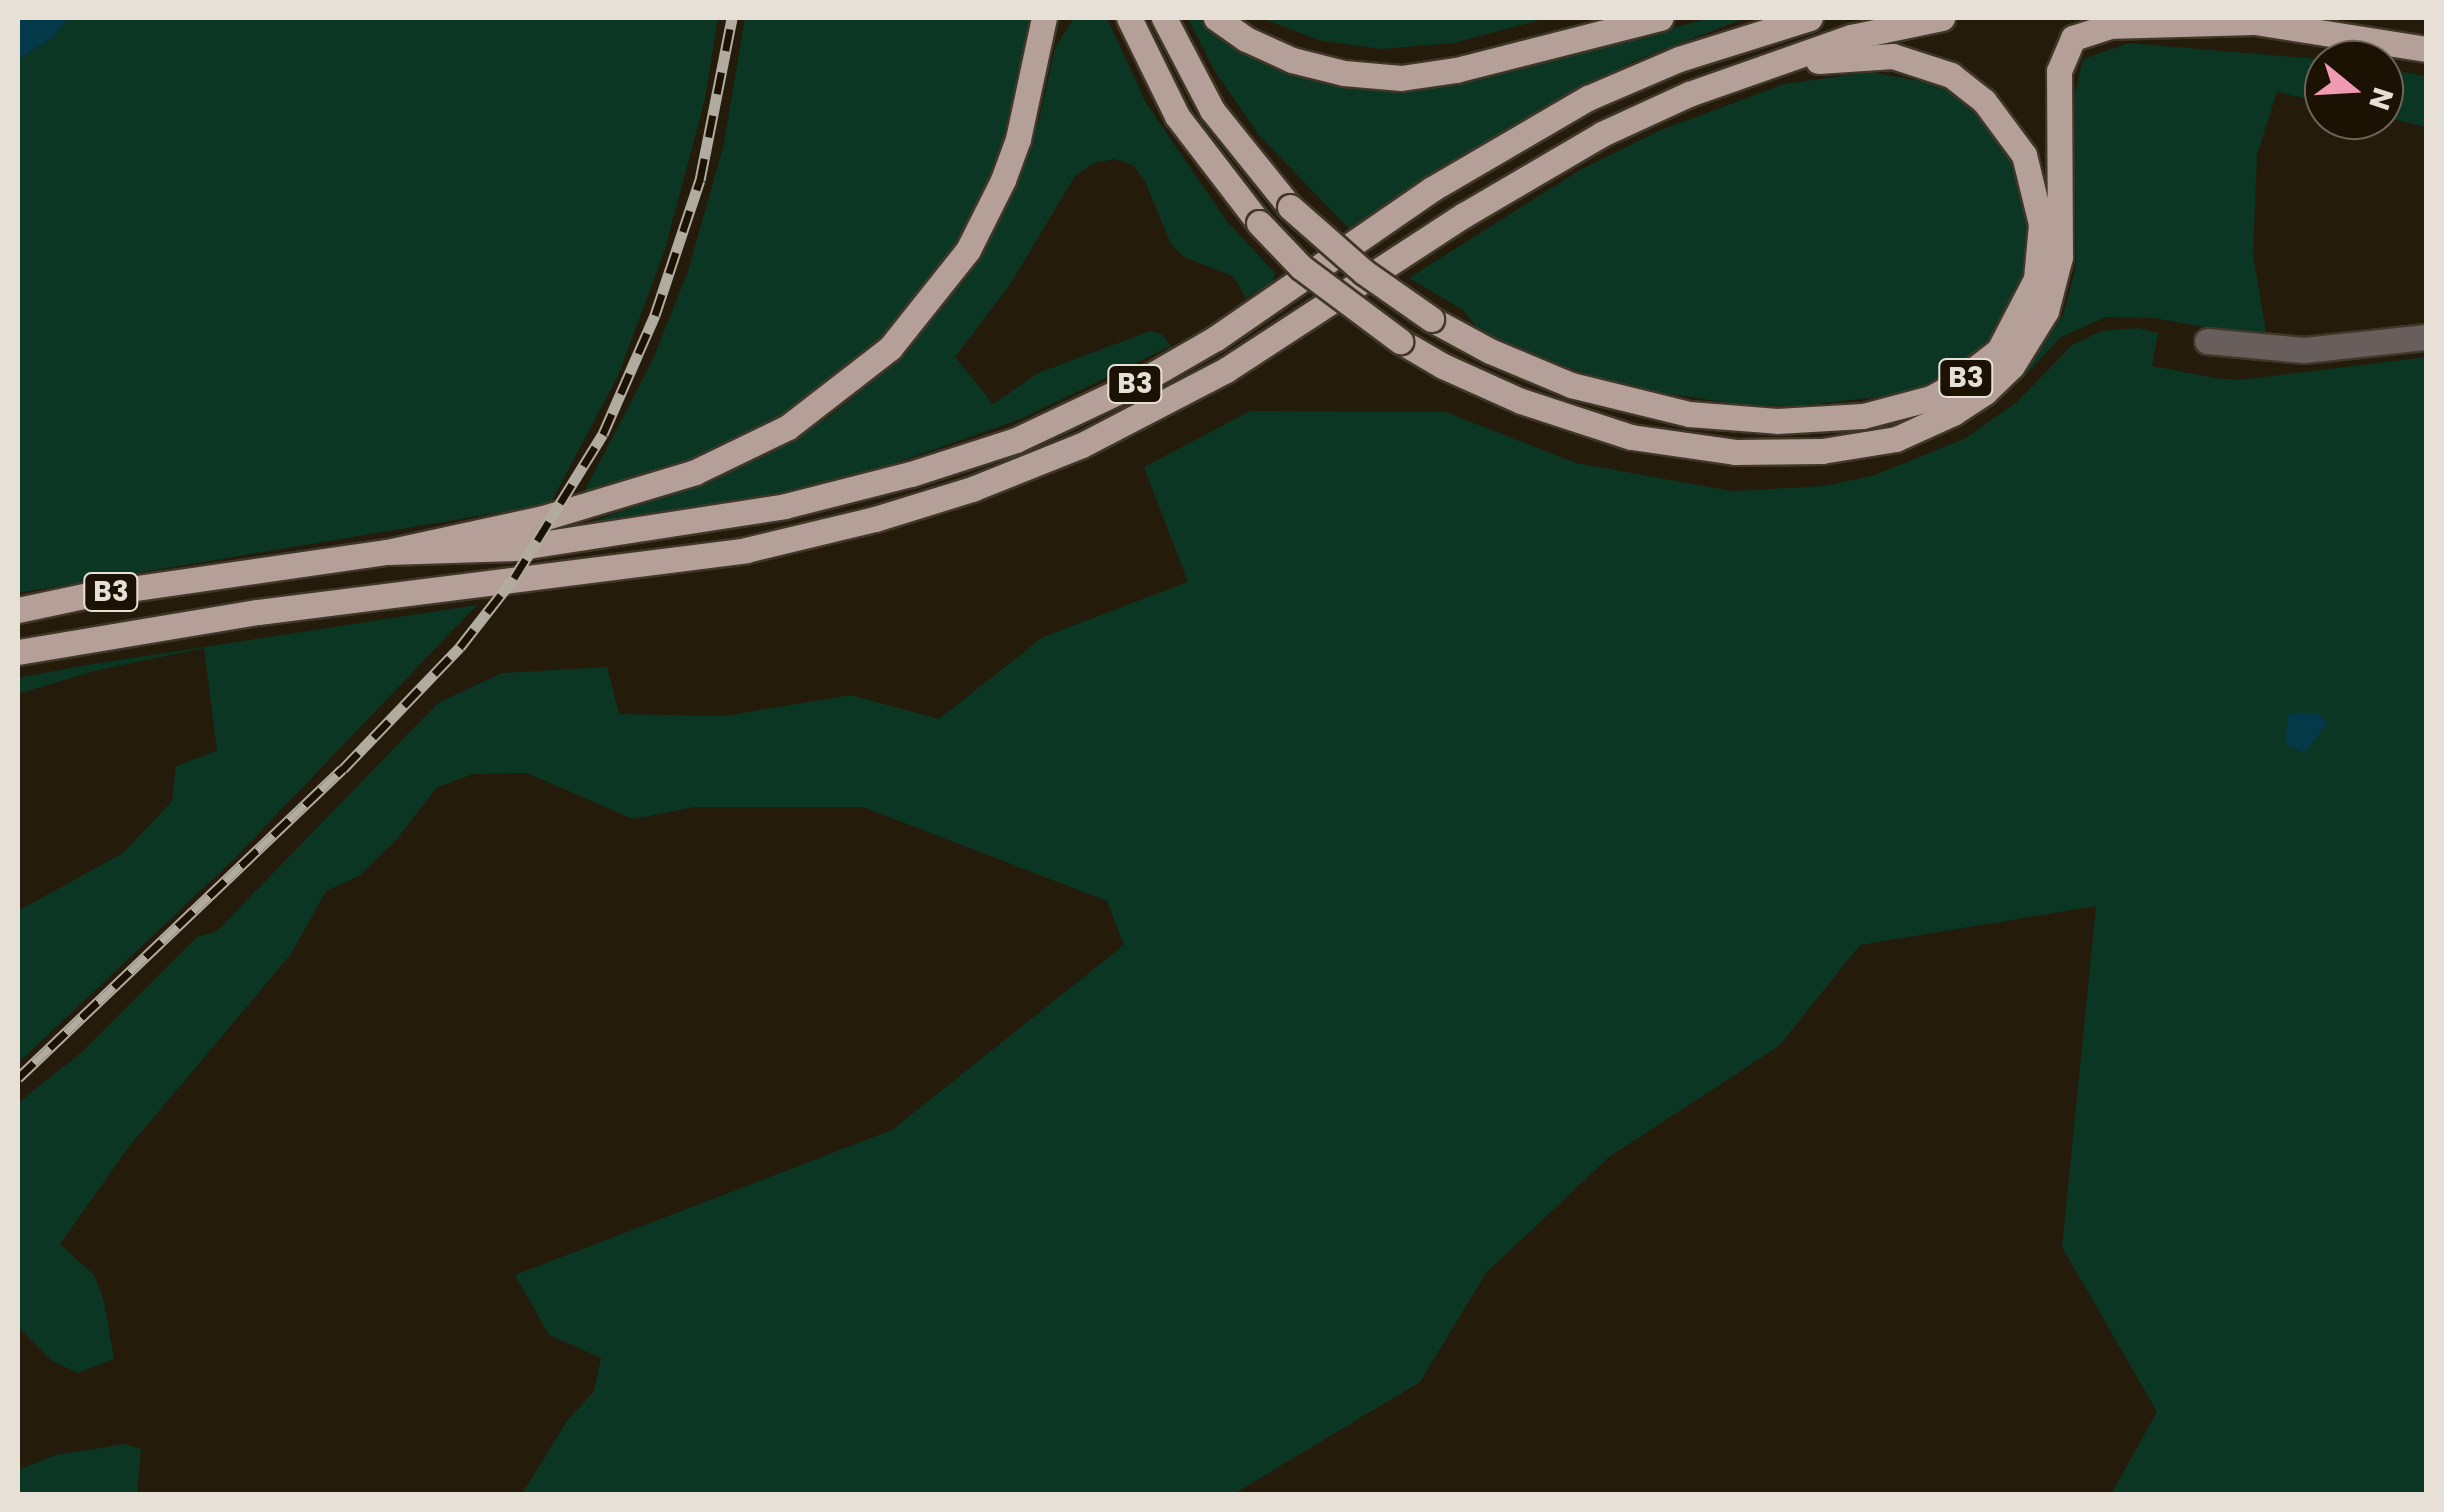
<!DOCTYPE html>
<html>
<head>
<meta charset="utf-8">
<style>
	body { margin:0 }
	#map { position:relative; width:2444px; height:1512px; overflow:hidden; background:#241b0b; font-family:Poppins,sans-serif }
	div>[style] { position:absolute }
	.green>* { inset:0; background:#0b3624 }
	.water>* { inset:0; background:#033948 }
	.roads { filter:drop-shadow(2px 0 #3f3727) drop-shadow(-2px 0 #3f3727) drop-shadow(0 2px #3f3727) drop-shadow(0 -2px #3f3727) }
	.minor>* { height:25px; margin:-12.5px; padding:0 12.5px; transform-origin:12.5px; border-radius:12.5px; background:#685e5b }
	.primary>* { height:25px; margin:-12.5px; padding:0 12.5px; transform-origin:12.5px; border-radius:12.5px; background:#b49f99 }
	.rail>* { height:11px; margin-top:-5.5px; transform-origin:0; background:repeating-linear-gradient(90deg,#1b1204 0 22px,#b2ab9f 0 44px); box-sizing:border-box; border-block:2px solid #b2ab9f }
	.bridges { filter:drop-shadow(2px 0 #3f3727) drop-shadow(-2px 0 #3f3727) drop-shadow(0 2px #3f3727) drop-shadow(0 -2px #3f3727) }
	.primary-bridge>* { height:25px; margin:-12.5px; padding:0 12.5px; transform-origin:12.5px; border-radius:12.5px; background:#b49f99 }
	span { translate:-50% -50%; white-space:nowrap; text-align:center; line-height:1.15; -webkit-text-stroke:9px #1b1204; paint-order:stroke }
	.shield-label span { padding:2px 8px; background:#1b1204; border:2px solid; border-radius:8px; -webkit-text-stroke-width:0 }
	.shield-label { font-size:28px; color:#e6e0d6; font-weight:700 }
	.frame { position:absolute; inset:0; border:20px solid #e6e0d6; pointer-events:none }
	.north { position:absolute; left:2304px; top:40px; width:100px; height:100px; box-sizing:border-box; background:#1b1204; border:2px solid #6c6458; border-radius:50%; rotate:108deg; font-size:28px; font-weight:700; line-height:40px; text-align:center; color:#e6e0d6 }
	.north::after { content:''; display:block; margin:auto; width:35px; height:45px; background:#f19ab3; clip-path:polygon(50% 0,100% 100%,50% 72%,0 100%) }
</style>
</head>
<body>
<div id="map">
	<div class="green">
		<i style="clip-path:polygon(69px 18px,718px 18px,705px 99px,665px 249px,618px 376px,550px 504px,18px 593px,18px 60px,52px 38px)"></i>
		<i style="clip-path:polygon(745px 18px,1030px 18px,1014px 110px,990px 181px,957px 246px,886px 336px,795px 408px,751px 434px,669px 469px,582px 496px,653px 359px,688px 271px,723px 148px)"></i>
		<i style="clip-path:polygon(1074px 18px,1107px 18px,1146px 103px,1226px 220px,1275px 273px,1272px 284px,1246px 298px,1233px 276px,1184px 257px,1171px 244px,1145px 181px,1133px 165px,1115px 159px,1094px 163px,1075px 176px,1009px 286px,955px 357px,993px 404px,1038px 373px,1150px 331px,1162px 334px,1171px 346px,1021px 419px,876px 470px,732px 504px,583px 525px,725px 474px,775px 450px,830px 416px,900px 359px,965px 280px,1002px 215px,1039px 120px,1055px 48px)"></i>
		<i style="clip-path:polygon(1188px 18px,1203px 18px,1233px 40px,1429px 86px,1523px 67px,1711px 18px,1746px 18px,1632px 62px,1523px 121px,1351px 231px,1259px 135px,1214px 70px)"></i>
		<i style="clip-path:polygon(1261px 18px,1547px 18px,1454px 43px,1382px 49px,1322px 41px)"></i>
		<i style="clip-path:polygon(2129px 43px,2331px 60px,2324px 60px,2324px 103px,2277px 92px,2257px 155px,2253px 255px,2267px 338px,2154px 318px,2106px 317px,2061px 337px,2019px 382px,2063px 315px,2076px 267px,2075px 93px,2083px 59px)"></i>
		<i style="clip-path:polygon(2384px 69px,2426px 76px,2426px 127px,2384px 117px)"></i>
		<i style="clip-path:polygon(1870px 72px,1937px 84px,1955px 95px,2001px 140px,2018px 164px,2030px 226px,2019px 292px,1989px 342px,1934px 383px,1896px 395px,1796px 406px,1743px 405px,1630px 388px,1524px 353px,1479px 330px,1463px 310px,1409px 278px,1580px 170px,1661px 130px,1784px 84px)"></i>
		<i style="clip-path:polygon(2138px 328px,2158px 333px,2152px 366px,2215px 378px,2239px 380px,2426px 357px,2426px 1494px,2111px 1494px,2157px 1412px,2062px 1247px,2096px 906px,1860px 945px,1779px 1046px,1609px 1157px,1486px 1273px,1420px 1382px,1234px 1494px,522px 1494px,567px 1421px,594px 1391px,601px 1358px,549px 1335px,515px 1275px,892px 1130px,1124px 945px,1107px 901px,863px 807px,695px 807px,633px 819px,527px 773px,473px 774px,436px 788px,397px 839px,359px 876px,326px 891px,291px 954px,128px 1148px,60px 1244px,94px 1275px,104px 1301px,114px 1359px,78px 1373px,52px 1361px,18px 1327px,18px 1103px,82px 1052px,197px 937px,217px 931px,438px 703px,502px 673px,607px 667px,619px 714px,724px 716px,851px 695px,939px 719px,1043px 637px,1188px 582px,1144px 467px,1250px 411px,1446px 412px,1576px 463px,1732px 491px,1824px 486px,1875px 475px,1966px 438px,2017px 402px,2072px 345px,2101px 331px)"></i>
		<i style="clip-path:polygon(477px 605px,234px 859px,18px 1063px,18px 911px,123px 853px,172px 801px,176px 766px,217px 751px,204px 648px,94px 671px,18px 694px,18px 678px,80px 666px)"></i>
		<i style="clip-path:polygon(125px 1444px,141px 1449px,137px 1494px,18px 1494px,18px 1470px,56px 1455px)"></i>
	</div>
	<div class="water">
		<i style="clip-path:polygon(18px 18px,69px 18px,52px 38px,18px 60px)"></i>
		<i style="clip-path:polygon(2289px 713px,2318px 713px,2327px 723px,2305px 753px,2285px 743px)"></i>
	</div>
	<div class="roads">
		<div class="minor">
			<i style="left:2207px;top:341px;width:97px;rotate:5.3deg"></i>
			<i style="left:2304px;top:350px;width:123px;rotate:-6.1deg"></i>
		</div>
		<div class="primary">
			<i style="left:1129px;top:18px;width:109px;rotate:63.9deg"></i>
			<i style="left:1177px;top:116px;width:135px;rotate:52.5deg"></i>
			<i style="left:1164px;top:18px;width:104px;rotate:62.4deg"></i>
			<i style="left:1212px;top:110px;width:124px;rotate:51.2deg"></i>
			<i style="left:1216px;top:18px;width:37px;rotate:35deg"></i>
			<i style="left:1246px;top:39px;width:51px;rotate:24.5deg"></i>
			<i style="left:1292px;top:60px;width:54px;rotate:14deg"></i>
			<i style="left:1344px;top:73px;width:57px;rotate:5deg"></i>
			<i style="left:1401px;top:78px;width:56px;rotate:-8.3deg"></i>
			<i style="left:1456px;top:70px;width:211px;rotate:-14.3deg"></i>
			<i style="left:2237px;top:19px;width:191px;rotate:9deg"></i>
			<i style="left:1431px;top:319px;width:67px;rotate:28.5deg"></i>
			<i style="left:1490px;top:351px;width:88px;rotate:22.8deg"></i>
			<i style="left:1571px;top:385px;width:122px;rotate:13.8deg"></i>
			<i style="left:1689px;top:414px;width:88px;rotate:4.5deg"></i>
			<i style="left:1777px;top:421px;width:86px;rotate:-3.3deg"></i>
			<i style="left:1863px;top:416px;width:70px;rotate:-14.8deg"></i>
			<i style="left:1931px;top:398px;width:25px;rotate:-29deg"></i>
			<i style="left:1953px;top:386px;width:58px;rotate:-38deg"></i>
			<i style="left:1999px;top:350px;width:80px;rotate:-62.5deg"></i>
			<i style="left:2036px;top:279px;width:55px;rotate:-84.8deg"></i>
			<i style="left:2041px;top:224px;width:71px;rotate:-103.8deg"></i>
			<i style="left:2024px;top:155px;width:67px;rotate:-126.5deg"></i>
			<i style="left:1984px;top:101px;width:42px;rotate:-141.8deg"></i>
			<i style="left:1951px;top:75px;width:61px;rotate:-161.9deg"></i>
			<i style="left:1893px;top:56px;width:75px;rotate:176.2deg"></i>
			<i style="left:1400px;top:341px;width:50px;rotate:30.2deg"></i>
			<i style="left:1443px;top:366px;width:85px;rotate:24.2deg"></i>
			<i style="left:1521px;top:401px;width:116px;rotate:18.1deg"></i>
			<i style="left:1631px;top:437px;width:105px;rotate:8.2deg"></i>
			<i style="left:1735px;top:452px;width:87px;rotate:-0.7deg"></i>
			<i style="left:1822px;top:451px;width:75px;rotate:-9.2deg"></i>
			<i style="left:1896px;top:439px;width:63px;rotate:-24.5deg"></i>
			<i style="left:1953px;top:413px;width:38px;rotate:-33deg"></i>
			<i style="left:1985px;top:392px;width:37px;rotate:-44deg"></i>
			<i style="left:2012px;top:366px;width:65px;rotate:-58.3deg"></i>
			<i style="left:2046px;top:311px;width:56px;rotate:-75.5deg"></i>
			<i style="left:2060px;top:257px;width:186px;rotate:-90.3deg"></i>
			<i style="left:2059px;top:71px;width:36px;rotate:-67deg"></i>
			<i style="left:2073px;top:38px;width:38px;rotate:-18deg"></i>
			<i style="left:2109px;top:26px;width:142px;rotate:-1.6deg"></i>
			<i style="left:387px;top:552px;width:128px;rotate:-1.8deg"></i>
			<i style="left:515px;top:548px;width:273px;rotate:-8.8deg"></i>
			<i style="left:785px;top:506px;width:130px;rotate:-14.3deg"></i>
			<i style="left:911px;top:474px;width:110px;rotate:-17.9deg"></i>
			<i style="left:1016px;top:440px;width:143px;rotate:-25.3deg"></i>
			<i style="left:1145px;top:379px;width:82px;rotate:-30deg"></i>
			<i style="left:1216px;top:338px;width:262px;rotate:-34.6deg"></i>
			<i style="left:1432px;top:189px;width:181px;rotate:-30.3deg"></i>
			<i style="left:1588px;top:98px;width:99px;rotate:-23.2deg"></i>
			<i style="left:1679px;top:59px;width:137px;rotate:-17.4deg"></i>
			<i style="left:18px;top:610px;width:72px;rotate:-12.1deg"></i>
			<i style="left:88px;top:595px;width:302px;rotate:-8.2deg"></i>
			<i style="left:387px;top:552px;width:160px;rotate:-12.3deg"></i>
			<i style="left:543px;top:518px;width:159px;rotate:-16.8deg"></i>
			<i style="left:695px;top:472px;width:103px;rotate:-25.8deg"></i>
			<i style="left:788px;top:427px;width:129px;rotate:-37.8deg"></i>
			<i style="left:890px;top:348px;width:125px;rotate:-51.5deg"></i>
			<i style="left:968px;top:250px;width:78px;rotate:-63.4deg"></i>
			<i style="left:1003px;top:180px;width:44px;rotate:-69.9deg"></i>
			<i style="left:1018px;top:139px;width:124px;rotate:-77.9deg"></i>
			<i style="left:18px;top:652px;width:243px;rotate:-9.5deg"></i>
			<i style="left:258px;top:612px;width:492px;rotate:-7.2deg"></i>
			<i style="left:746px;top:550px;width:133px;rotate:-13.5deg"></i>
			<i style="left:875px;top:519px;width:102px;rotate:-17.2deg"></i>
			<i style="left:972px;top:489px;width:118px;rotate:-21.8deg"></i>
			<i style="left:1082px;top:445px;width:162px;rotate:-27.5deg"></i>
			<i style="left:1226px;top:370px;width:284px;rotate:-33.1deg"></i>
			<i style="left:1464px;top:215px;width:160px;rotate:-30.4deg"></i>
			<i style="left:1602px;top:134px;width:96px;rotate:-24.7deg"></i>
			<i style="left:1689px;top:94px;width:172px;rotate:-19.4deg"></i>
			<i style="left:1851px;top:37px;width:93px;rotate:-11.8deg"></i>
		</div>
	</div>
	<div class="rail">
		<i style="left:18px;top:1078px;width:448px;rotate:-43.6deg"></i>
		<i style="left:343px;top:769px;width:169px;rotate:-46.2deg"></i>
		<i style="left:460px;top:647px;width:88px;rotate:-52deg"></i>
		<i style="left:514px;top:578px;width:169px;rotate:-58.3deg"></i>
		<i style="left:603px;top:434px;width:130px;rotate:-66.4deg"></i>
		<i style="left:655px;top:315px;width:142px;rotate:-71.6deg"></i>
		<i style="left:700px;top:180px;width:165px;rotate:-78.8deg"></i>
	</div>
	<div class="bridges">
		<div class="primary-bridge">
			<i style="left:1290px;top:207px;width:98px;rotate:41.3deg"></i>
			<i style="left:1364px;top:272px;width:82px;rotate:35deg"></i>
			<i style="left:1259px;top:223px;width:61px;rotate:46.3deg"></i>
			<i style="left:1301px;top:267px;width:124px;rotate:36.8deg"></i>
		</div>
	</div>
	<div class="shield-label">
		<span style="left:1966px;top:378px">B3</span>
		<span style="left:1135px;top:384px">B3</span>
		<span style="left:111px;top:592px">B3</span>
	</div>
	<div class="frame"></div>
	<div class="north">N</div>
</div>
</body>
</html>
